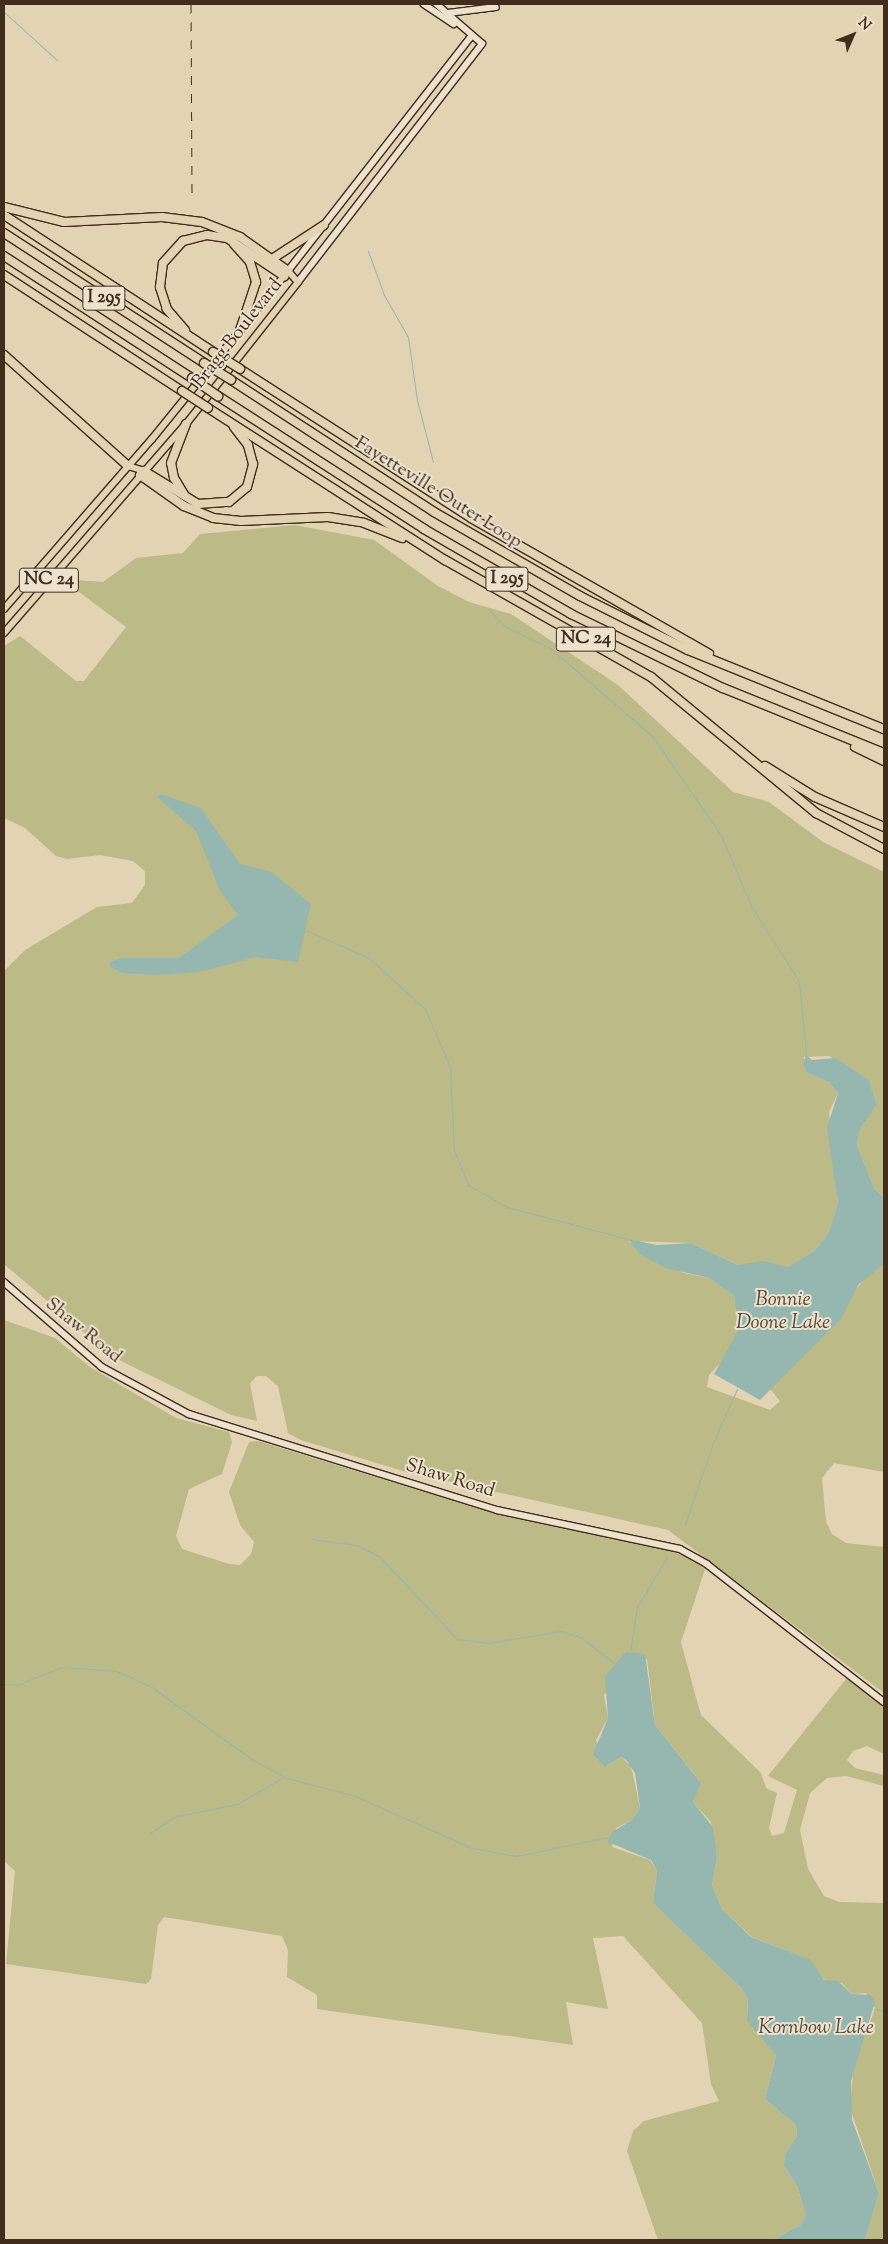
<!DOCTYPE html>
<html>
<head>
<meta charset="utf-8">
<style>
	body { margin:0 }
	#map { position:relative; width:888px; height:2244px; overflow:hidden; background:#e2d3b3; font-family:"Sorts Mill Goudy",serif }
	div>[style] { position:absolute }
	.green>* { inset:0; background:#bcba87 }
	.water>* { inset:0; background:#95b7af }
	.stream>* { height:1px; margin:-0.5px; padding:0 0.5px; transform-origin:0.5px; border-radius:0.5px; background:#95b7af }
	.roads { filter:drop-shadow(1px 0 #422c1b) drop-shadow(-1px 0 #422c1b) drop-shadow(0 1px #422c1b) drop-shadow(0 -1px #422c1b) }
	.secondary>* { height:5.5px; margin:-2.75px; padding:0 2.75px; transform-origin:2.75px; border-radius:2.75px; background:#ece2ce }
	.primary>* { height:6px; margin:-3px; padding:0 3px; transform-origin:3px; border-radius:3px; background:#e2d3b3 }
	.highway>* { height:8px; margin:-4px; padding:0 4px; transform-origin:4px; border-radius:4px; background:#e2d3b3 }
	.rail>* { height:1px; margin-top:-0.5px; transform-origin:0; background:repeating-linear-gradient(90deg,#422c1b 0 9px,transparent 0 18px) }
	.bridges { filter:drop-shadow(1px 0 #422c1b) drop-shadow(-1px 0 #422c1b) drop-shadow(0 1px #422c1b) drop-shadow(0 -1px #422c1b) }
	.highway-bridge>* { height:8px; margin:-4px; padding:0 4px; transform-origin:4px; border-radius:4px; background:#e2d3b3 }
	span { translate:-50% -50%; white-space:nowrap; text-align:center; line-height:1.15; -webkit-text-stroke:4px #ece2ce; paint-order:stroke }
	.shield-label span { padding:1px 4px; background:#ece2ce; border:1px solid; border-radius:4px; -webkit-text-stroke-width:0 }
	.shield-label { font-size:18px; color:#422c1b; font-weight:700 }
	.street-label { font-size:19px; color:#422c1b }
	.water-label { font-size:20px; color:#534839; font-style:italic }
	.frame { position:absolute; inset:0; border:5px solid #422c1b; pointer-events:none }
	.north { position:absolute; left:828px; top:10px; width:50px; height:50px; -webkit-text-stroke:4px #ece2ce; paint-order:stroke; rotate:46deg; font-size:14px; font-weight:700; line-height:20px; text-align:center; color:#422c1b }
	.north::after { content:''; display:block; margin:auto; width:18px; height:22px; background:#422c1b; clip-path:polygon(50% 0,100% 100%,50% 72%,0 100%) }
</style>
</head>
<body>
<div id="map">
	<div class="green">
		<i style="clip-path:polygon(295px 525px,374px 540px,438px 586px,469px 602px,511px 614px,618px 685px,733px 792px,769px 802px,823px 842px,884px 872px,884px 1198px,874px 1188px,857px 1145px,860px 1129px,877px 1105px,869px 1080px,829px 1056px,804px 1057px,808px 1073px,829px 1082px,838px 1093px,829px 1112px,838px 1203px,828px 1234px,815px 1250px,788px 1267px,738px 1265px,691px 1243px,628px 1241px,684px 1273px,709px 1278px,734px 1296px,738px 1331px,728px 1355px,709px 1375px,707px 1387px,770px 1410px,780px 1401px,770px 1389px,818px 1341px,867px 1275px,884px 1264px,884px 1472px,834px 1463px,822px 1478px,826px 1522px,832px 1534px,846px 1543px,884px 1547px,884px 1693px,668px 1530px,406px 1472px,301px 1440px,288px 1433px,278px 1386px,266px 1376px,257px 1376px,250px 1383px,257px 1421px,231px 1415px,113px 1357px,4px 1264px,4px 971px,25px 950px,97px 907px,132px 903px,145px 885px,145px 871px,133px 861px,100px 855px,67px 859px,56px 856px,25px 828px,4px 818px,4px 646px,20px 636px,76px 681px,84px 681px,126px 627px,75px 589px,75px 580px,103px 582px,136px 558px,183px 553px,200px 534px)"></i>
		<i style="clip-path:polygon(4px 1320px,55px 1338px,90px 1367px,176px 1418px,229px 1432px,232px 1442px,222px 1474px,189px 1489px,176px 1536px,182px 1549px,229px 1564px,240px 1565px,251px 1554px,254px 1542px,240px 1525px,229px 1492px,249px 1442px,258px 1441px,487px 1511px,665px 1548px,692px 1559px,705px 1569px,681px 1642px,695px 1694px,701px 1715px,761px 1773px,766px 1788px,777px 1793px,769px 1828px,772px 1836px,784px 1833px,797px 1790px,768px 1776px,847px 1678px,884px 1706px,884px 1754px,867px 1746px,853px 1751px,847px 1760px,855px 1768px,884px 1775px,884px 1786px,846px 1776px,827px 1778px,810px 1793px,800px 1830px,808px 1869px,824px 1896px,839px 1902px,884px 1903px,884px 2240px,865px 2240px,879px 2193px,850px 2108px,854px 2063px,875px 2009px,866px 1993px,852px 1994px,842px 1983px,825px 1980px,802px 1957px,752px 1937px,722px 1909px,712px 1885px,717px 1858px,711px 1822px,693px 1802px,699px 1780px,655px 1725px,647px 1659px,604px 1695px,608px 1718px,596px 1740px,607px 1766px,621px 1757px,631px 1766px,640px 1808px,632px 1820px,616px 1828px,612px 1847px,650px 1860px,657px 1871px,653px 1903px,741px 1988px,748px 1999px,747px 2015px,776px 2056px,765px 2099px,796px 2125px,797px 2136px,785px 2154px,784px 2166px,797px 2186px,806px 2216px,800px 2225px,773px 2240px,658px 2240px,627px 2151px,633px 2131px,644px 2121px,719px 2101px,711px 2084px,702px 2023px,623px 1936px,593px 1938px,608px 2009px,566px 2002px,573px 2045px,317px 2009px,317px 1995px,287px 1977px,288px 1950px,282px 1936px,164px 1917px,158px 1925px,151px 1979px,146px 1984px,6px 1964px,15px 1871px,4px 1861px)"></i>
	</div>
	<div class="water">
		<i style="clip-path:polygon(161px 794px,201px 808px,240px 864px,270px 871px,311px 904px,298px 962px,256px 957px,199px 972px,157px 975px,122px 973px,110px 967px,110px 962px,122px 958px,179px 958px,238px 915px,220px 891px,196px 831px,157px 797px)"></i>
		<i style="clip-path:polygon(806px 1055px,812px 1060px,835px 1058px,869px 1080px,877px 1105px,860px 1129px,857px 1145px,874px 1188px,884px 1198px,884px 1264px,859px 1284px,841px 1319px,760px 1400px,714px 1374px,738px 1331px,734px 1296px,709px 1278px,666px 1268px,641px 1255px,628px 1239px,657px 1245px,691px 1243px,738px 1265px,763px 1261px,788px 1267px,815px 1250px,828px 1234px,838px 1203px,827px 1128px,838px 1093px,829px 1082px,808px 1073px,803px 1065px)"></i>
		<i style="clip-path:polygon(626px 1652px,645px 1654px,655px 1725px,701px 1783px,693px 1802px,713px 1827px,717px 1858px,712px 1885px,722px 1909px,751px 1937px,811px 1960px,824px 1980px,838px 1981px,852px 1994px,870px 1995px,875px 2002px,851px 2081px,852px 2120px,879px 2193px,865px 2240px,773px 2240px,800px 2225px,806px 2216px,797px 2186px,784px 2166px,785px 2154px,797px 2136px,796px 2125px,765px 2099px,776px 2056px,747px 2020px,748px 1999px,741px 1988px,653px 1903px,657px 1871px,651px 1860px,608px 1842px,612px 1832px,632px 1820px,640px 1808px,635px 1773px,627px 1761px,621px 1757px,605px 1767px,593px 1754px,608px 1718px,605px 1676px)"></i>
	</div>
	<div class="stream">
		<i style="left:4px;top:12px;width:72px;rotate:42.2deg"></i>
		<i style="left:368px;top:251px;width:47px;rotate:70deg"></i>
		<i style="left:384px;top:295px;width:48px;rotate:60.3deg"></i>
		<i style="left:408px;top:337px;width:64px;rotate:81.9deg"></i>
		<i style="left:417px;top:400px;width:64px;rotate:75.5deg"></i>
		<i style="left:490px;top:611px;width:23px;rotate:45deg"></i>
		<i style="left:506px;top:627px;width:49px;rotate:25.5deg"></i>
		<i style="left:550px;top:648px;width:135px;rotate:40.8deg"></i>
		<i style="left:652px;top:736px;width:121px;rotate:55.1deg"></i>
		<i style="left:721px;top:835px;width:77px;rotate:67.1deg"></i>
		<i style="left:751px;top:906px;width:89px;rotate:57.4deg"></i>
		<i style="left:799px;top:981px;width:74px;rotate:84.6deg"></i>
		<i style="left:305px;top:930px;width:70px;rotate:23.6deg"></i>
		<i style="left:369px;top:958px;width:76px;rotate:42.3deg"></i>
		<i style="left:425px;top:1009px;width:63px;rotate:66.7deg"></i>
		<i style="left:450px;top:1067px;width:83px;rotate:87.2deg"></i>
		<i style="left:454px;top:1150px;width:38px;rotate:68deg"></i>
		<i style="left:468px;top:1185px;width:45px;rotate:29.4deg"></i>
		<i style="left:507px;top:1207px;width:125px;rotate:14.8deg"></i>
		<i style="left:685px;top:1525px;width:90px;rotate:-71.2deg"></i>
		<i style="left:714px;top:1440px;width:56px;rotate:-65.7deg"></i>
		<i style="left:311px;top:1539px;width:45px;rotate:7.6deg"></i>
		<i style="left:356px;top:1545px;width:25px;rotate:26deg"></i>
		<i style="left:379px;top:1556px;width:114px;rotate:46.8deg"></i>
		<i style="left:457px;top:1639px;width:31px;rotate:7deg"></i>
		<i style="left:488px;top:1643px;width:74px;rotate:-9.3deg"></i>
		<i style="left:561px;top:1631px;width:22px;rotate:18deg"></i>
		<i style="left:582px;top:1638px;width:41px;rotate:38deg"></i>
		<i style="left:630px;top:1651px;width:45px;rotate:-81deg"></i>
		<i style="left:637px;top:1607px;width:58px;rotate:-59deg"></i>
		<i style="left:4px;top:1684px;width:13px;rotate:4deg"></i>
		<i style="left:17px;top:1685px;width:48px;rotate:-21.8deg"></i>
		<i style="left:62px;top:1667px;width:55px;rotate:4.2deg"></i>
		<i style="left:117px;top:1671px;width:40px;rotate:25deg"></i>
		<i style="left:153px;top:1688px;width:123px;rotate:35.8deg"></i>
		<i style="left:253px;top:1760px;width:38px;rotate:28deg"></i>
		<i style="left:287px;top:1778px;width:70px;rotate:14.8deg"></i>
		<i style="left:355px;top:1796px;width:128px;rotate:24deg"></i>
		<i style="left:472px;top:1848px;width:45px;rotate:10.3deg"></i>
		<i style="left:516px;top:1856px;width:95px;rotate:-11.5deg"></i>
		<i style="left:150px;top:1833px;width:29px;rotate:-34deg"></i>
		<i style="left:174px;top:1817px;width:64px;rotate:-11.7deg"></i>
		<i style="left:237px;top:1804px;width:54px;rotate:-29.9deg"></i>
		<i style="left:874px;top:2009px;width:10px;rotate:11deg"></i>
	</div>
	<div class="roads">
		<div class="secondary">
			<i style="left:424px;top:4px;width:36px;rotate:34deg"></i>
			<i style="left:448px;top:13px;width:48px;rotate:-7.1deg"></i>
			<i style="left:288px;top:271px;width:297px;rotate:-52deg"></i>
			<i style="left:298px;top:282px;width:301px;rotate:-52.3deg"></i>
			<i style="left:482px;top:44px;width:61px;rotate:-139deg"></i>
			<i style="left:4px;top:1282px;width:130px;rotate:40.9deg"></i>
			<i style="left:102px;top:1367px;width:99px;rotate:28.4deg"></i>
			<i style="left:189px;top:1414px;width:323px;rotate:17.3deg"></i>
			<i style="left:497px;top:1510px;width:187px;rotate:12deg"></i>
			<i style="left:680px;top:1549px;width:31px;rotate:29deg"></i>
			<i style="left:707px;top:1564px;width:224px;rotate:37.9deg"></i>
		</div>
		<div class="primary">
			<i style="left:128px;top:466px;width:17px;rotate:17deg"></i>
			<i style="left:4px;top:609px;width:225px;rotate:-49deg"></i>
			<i style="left:152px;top:439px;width:216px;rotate:-51deg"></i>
			<i style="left:288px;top:271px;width:15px;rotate:48deg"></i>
			<i style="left:4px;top:633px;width:277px;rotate:-49deg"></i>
			<i style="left:186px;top:424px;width:181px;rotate:-51.7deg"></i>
		</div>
		<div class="highway">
			<i style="left:4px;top:207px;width:62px;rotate:14deg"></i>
			<i style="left:64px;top:222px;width:98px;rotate:-2.9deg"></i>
			<i style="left:162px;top:217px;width:40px;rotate:7.1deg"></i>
			<i style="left:202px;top:222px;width:41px;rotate:21.5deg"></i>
			<i style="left:240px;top:237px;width:59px;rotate:35.3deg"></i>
			<i style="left:4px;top:215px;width:250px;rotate:33.2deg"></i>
			<i style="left:4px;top:233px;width:239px;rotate:33deg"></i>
			<i style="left:234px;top:244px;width:24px;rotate:48deg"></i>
			<i style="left:250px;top:262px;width:21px;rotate:73deg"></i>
			<i style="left:256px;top:282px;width:51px;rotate:108.4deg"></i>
			<i style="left:4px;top:256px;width:224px;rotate:33deg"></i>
			<i style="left:272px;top:259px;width:62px;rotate:-33.2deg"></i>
			<i style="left:4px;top:275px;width:212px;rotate:33.1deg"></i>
			<i style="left:185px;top:330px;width:28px;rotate:-131deg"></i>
			<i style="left:167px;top:309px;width:23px;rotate:-108deg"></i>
			<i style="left:160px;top:287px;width:24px;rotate:-83deg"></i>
			<i style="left:163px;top:263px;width:30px;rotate:-48deg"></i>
			<i style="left:183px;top:241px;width:25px;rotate:-14deg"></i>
			<i style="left:207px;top:235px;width:20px;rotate:9deg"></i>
			<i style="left:227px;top:238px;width:69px;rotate:33.7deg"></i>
			<i style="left:4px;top:355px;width:166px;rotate:41.8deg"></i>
			<i style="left:240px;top:369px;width:275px;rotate:32.8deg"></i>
			<i style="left:471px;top:518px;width:274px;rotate:29.7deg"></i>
			<i style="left:231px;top:380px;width:242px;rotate:33deg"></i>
			<i style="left:434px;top:512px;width:168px;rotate:29.9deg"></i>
			<i style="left:580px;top:596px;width:121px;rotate:26.6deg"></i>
			<i style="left:688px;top:650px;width:211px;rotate:22deg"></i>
			<i style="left:218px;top:396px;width:245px;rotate:32.8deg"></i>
			<i style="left:424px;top:529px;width:170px;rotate:30deg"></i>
			<i style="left:571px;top:614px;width:169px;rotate:26deg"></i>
			<i style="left:723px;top:688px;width:174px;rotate:22deg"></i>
			<i style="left:208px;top:408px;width:282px;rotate:32.7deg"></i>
			<i style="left:445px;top:560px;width:237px;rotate:29.6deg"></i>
			<i style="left:651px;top:677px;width:214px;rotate:39.5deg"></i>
			<i style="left:816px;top:813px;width:77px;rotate:27.9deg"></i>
			<i style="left:144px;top:471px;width:63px;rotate:31.4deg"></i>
			<i style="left:198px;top:504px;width:31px;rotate:-4deg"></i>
			<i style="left:229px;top:502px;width:23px;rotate:-40deg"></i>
			<i style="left:247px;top:487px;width:24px;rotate:-75deg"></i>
			<i style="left:253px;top:464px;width:20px;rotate:-105deg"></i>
			<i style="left:248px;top:445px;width:23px;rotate:-128deg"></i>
			<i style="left:140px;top:475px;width:54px;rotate:35.2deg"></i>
			<i style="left:184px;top:506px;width:31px;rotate:22deg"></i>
			<i style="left:213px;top:518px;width:28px;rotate:6deg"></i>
			<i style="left:241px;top:521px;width:87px;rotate:-2.6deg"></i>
			<i style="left:328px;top:517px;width:36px;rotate:9deg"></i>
			<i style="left:364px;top:523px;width:41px;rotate:21.5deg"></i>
			<i style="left:185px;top:496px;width:21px;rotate:-121deg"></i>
			<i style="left:174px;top:478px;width:15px;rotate:-101deg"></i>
			<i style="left:171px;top:463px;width:42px;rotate:-69deg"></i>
			<i style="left:855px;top:747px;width:32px;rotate:26deg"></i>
			<i style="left:765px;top:766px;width:59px;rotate:31.8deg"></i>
			<i style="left:815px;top:797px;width:75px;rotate:23.5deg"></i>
		</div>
	</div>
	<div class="rail">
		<i style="left:191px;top:4px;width:194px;rotate:89.7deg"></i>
	</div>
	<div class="bridges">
		<div class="highway-bridge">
			<i style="left:213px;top:352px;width:32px;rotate:32deg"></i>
			<i style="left:204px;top:363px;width:32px;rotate:32deg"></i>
			<i style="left:192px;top:378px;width:32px;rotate:35deg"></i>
			<i style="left:182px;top:391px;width:31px;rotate:33deg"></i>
		</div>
	</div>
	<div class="shield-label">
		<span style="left:104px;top:298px">I 295</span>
		<span style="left:507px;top:579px">I 295</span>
		<span style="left:49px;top:580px">NC 24</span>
		<span style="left:586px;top:639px">NC 24</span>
	</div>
	<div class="street-label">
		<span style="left:238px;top:334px;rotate:-52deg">Bragg Boulevard</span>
		<span style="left:438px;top:493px;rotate:32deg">Fayetteville Outer Loop</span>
		<span style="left:83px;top:1331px;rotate:39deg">Shaw Road</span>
		<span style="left:450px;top:1479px;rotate:17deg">Shaw Road</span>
	</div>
	<div class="water-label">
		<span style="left:783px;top:1312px">Bonnie<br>Doone Lake</span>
		<span style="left:816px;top:2028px">Kornbow Lake</span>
	</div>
	<div class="frame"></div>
	<div class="north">N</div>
</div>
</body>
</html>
